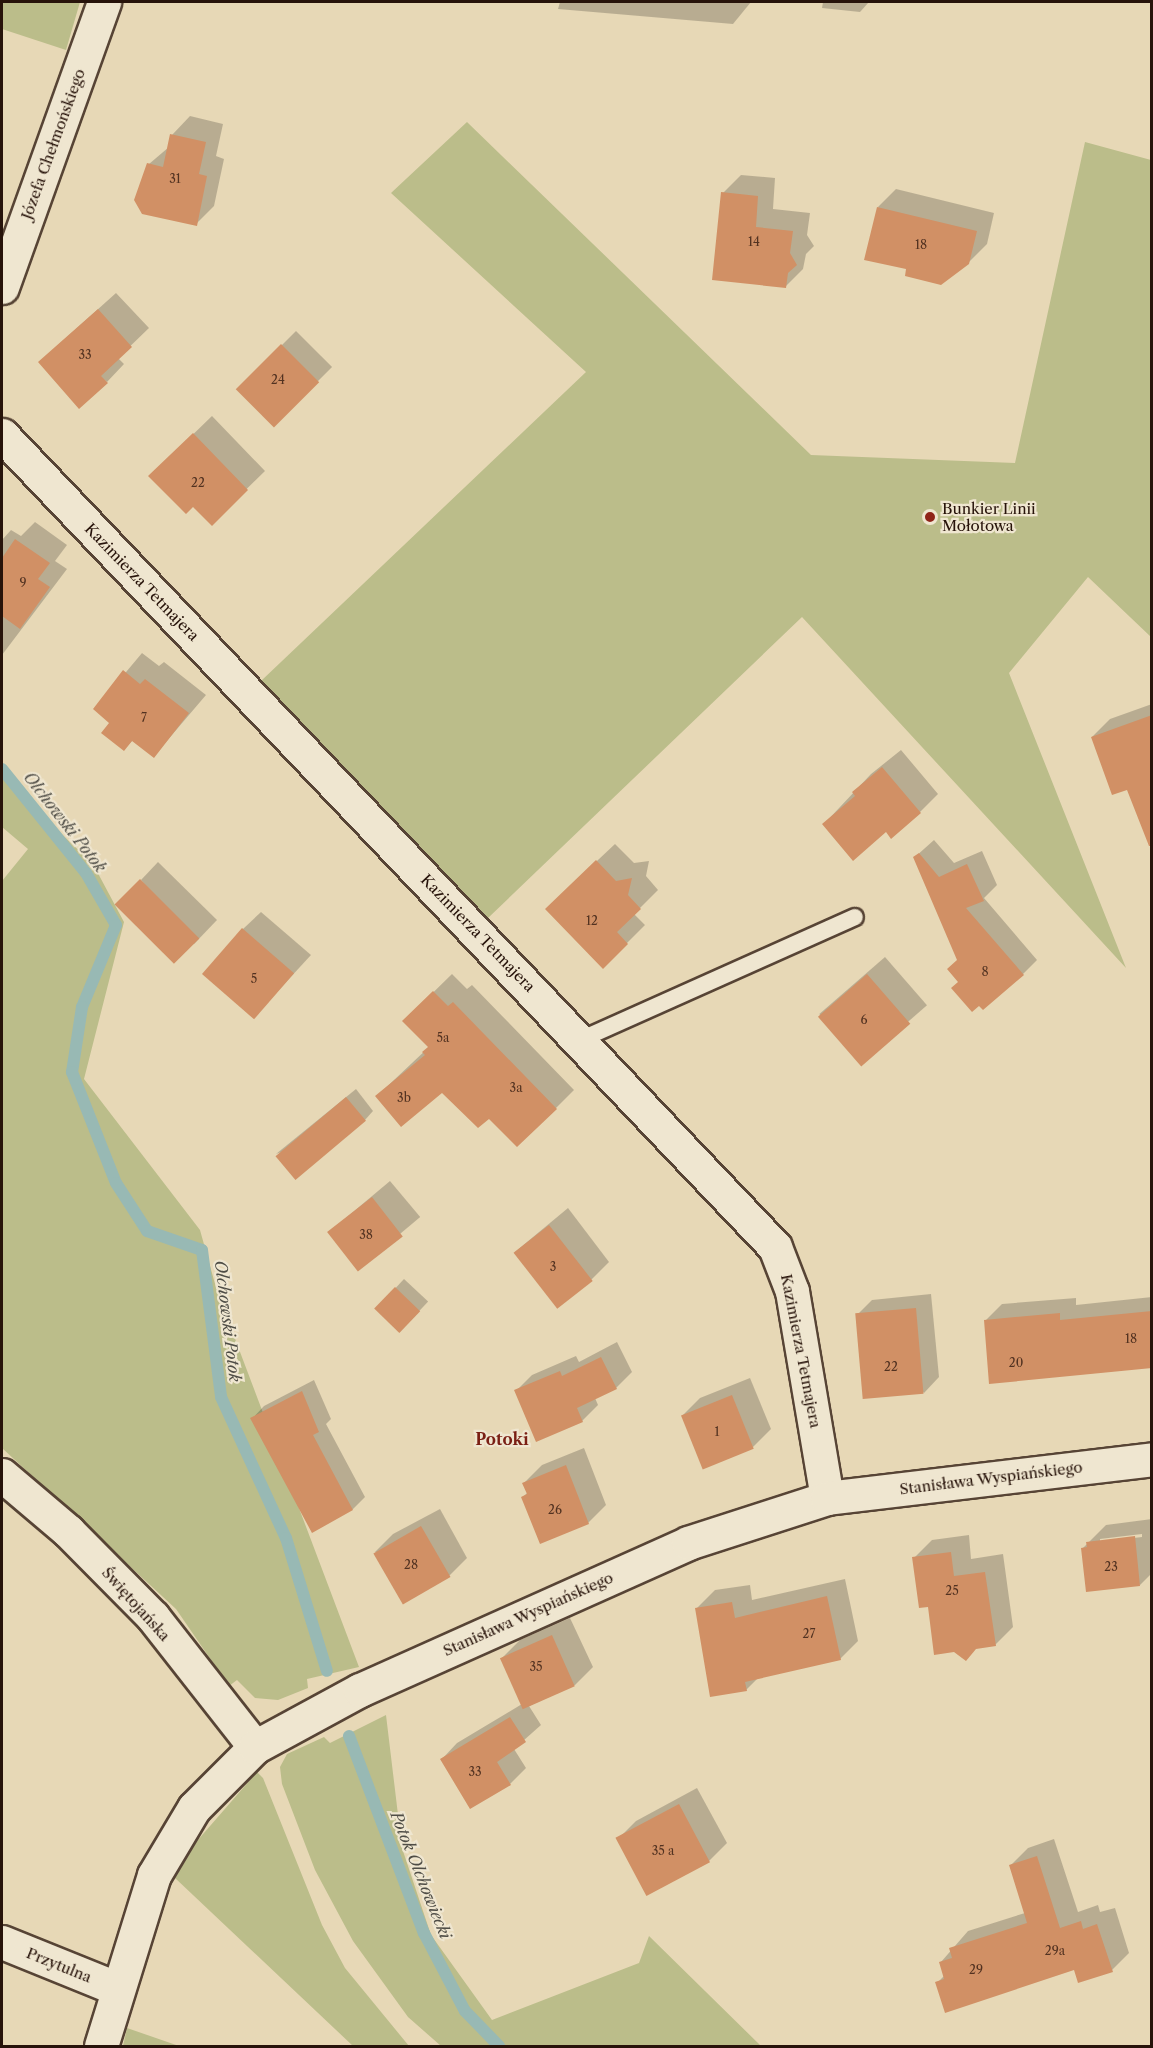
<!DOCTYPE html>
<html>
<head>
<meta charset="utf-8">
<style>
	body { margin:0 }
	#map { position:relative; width:1153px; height:2048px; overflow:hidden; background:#e7d8b6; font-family:"Libre Caslon Text",serif }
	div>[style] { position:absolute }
	.green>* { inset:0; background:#bbbd8a }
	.shadow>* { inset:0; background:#0003; transform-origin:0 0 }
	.stream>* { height:12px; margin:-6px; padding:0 6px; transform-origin:6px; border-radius:6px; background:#98b9b4 }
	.building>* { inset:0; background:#d19065; transform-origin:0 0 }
	.roads { filter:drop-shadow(2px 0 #574435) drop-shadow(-2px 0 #574435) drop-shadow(0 2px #574435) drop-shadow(0 -2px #574435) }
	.lane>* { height:16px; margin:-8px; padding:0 8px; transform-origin:8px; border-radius:8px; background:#efe6d0 }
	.street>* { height:33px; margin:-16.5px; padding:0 16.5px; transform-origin:16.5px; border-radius:16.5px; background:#efe6d0 }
	.dots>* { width:16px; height:16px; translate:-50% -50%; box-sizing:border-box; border:3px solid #efe6d0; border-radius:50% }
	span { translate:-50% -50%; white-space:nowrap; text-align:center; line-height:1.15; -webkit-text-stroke:4.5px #efe6d0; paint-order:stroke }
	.number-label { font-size:12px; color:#523221 }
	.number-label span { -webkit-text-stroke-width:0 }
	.street-label { font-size:15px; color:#27130a }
	.poi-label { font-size:15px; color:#27130a }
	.left { translate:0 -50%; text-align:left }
	.water-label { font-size:16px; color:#4f4d46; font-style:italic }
	.neighbourhood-label { font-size:16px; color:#7a1f14; font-weight:700 }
	.frame { position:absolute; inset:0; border:3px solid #27130a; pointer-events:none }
</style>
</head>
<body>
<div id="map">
	<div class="green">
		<i style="clip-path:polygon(2px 2px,80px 2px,66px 50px,2px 29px)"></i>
		<i style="clip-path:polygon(467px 122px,811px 455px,1015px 463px,1085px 142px,1151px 160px,1151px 637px,1088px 577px,1009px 673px,1126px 968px,802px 617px,488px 918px,261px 681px,586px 372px,391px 193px)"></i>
		<i style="clip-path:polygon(2px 777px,93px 864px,124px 922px,84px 1079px,200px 1230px,217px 1291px,359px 1667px,307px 1679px,308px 1688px,278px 1700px,255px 1698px,237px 1680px,229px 1686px,176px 1609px,2px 1448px,2px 881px,28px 849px,2px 827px)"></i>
		<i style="clip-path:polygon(386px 1715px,402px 1848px,431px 1935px,492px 2020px,639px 1963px,649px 1936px,761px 2046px,441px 2046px,408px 2017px,353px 1941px,315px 1870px,282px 1784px,280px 1767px,287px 1754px,324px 1737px,330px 1743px)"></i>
		<i style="clip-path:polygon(257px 1772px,263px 1778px,322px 1925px,345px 1968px,409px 2046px,353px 2046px,175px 1878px,197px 1841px)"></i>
		<i style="clip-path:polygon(127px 2028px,179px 2046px,123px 2046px)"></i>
	</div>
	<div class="shadow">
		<i style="clip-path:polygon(560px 2px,751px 2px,733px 24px,558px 9px)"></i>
		<i style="clip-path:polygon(823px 2px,869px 2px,860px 12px,822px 8px)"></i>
		<i style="clip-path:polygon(190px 116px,223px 124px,216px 156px,224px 159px,214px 206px,196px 224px,136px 200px,149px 164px,169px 147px,172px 135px)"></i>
		<i style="clip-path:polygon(741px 175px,775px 178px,773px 209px,810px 213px,807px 235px,814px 246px,806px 254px,803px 269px,785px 287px,723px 193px)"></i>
		<i style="clip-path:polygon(896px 189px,994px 213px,987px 244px,968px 263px,908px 268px,878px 207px)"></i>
		<i style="clip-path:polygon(116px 293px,149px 328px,118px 358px,124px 364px,107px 382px,58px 345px)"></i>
		<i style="left:296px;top:331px;width:51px;height:83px;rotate:45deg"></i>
		<i style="clip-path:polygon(212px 416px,265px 471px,212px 523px,193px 505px,150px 476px)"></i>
		<i style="clip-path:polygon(35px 522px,67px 545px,55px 561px,67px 569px,2px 655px,2px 540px,11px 530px,21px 536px)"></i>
		<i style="clip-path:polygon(142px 653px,159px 666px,164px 662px,206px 695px,154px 756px,133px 740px,124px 749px,111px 722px,95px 709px)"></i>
		<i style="clip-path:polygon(1152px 704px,1152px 786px,1092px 737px,1110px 719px)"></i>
		<i style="clip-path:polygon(901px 750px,938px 794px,920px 812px,891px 836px,887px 830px,824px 824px,871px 774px)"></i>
		<i style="clip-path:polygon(934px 840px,954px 863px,982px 851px,997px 885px,984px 898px,1037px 960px,1023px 974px,960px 981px,958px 960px,915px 857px)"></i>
		<i style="clip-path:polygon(615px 844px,634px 863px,649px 861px,646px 876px,658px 890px,634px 914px,645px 925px,603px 967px,565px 891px)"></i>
		<i style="clip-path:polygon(158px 862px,217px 920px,194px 944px,141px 880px)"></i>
		<i style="clip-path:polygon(261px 912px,311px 955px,253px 1018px,243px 929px)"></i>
		<i style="left:885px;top:957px;width:64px;height:87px;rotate:49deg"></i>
		<i style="clip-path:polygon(452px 974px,467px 989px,472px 985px,574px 1090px,556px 1108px,489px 1116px,443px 1091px,377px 1096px,429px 1047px,404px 1021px)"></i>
		<i style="clip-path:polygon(356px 1089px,373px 1111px,365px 1120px,276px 1154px)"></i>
		<i style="left:390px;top:1181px;width:47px;height:79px;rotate:50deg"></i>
		<i style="clip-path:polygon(568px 1208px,609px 1262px,591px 1280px,515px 1252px)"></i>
		<i style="left:404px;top:1279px;width:33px;height:41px;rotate:43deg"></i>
		<i style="clip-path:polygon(931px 1294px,939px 1377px,924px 1393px,857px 1315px,872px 1300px)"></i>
		<i style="clip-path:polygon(1152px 1297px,1152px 1365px,985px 1321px,1002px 1304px,1076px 1298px,1076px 1305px)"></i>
		<i style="clip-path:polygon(617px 1342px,632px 1372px,616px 1388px,595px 1398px,598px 1405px,582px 1421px,516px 1391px,532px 1375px,576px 1356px,579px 1362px)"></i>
		<i style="clip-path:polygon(750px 1378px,771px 1429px,753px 1447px,682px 1416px,700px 1398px)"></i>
		<i style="clip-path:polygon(314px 1380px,331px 1419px,326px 1424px,365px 1497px,353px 1509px,313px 1531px,252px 1419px,264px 1406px)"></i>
		<i style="clip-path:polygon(584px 1448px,606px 1505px,588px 1523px,523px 1497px,528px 1492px,524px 1483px,542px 1465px)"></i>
		<i style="clip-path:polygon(440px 1509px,467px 1558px,449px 1576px,375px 1552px,393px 1534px)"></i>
		<i style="clip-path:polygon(evenodd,1152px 1519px,1152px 1573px,1140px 1585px,1083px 1548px,1106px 1525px,1152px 1519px,1142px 1534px,1142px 1537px,1100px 1542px,1100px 1539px,1142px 1534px)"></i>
		<i style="clip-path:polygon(969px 1535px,971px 1559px,1003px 1554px,1013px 1627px,995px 1645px,955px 1650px,929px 1605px,914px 1558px,932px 1540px)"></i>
		<i style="clip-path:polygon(845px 1579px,858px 1641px,840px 1659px,758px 1678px,746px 1690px,697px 1608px,715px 1590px,750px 1585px,752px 1600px)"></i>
		<i style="clip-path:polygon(570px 1618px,593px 1667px,575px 1685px,529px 1706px,541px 1725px,514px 1749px,526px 1768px,510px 1784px,442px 1759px,457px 1743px,522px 1704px,502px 1658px,520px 1640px)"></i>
		<i style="clip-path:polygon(697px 1788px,727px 1843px,709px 1861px,618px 1839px,636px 1821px)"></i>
		<i style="clip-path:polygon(1054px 1839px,1078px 1912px,1098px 1905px,1100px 1912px,1115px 1908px,1129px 1953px,1112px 1970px,1075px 1968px,937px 1983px,945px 1975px,941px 1962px,968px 1931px,1025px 1913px,1010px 1866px,1028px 1848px)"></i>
	</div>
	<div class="stream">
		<i style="left:2px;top:769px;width:134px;rotate:51.1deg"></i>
		<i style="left:86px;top:873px;width:60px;rotate:60deg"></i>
		<i style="left:116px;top:925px;width:89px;rotate:112.5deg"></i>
		<i style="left:82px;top:1007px;width:66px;rotate:98.7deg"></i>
		<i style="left:72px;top:1072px;width:119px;rotate:68.4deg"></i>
		<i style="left:116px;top:1183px;width:57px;rotate:57.1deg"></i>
		<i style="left:147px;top:1231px;width:58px;rotate:19.1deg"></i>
		<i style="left:202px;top:1250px;width:148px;rotate:82.6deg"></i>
		<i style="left:221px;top:1397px;width:155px;rotate:65.3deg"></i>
		<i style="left:286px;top:1538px;width:139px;rotate:72.9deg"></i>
		<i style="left:349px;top:1736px;width:211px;rotate:69.2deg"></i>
		<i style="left:424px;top:1933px;width:88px;rotate:62.3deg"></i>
		<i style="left:465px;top:2011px;width:49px;rotate:45.8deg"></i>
	</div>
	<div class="building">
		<i style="clip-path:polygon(170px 134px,206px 142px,199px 174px,207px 176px,197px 226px,142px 214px,134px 200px,147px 163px,163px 167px)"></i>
		<i style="clip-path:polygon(721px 192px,758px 196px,756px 227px,793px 231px,790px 253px,797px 265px,788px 273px,786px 288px,712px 280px)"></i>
		<i style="clip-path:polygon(877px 207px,977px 231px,969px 264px,941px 285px,905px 276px,906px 269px,864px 260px)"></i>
		<i style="clip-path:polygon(98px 309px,132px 347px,101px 376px,108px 383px,79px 409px,38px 362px)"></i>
		<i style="left:281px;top:344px;width:54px;height:64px;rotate:45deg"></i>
		<i style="clip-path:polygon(193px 433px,248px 490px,212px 526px,193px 507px,186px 514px,148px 476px)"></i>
		<i style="clip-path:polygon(15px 539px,50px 563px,38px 579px,50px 587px,20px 629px,2px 616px,2px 558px)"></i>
		<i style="clip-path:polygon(123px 670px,140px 684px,145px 679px,189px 713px,154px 758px,132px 741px,124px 751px,101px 733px,109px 723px,93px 709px)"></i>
		<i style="clip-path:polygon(1152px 715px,1152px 846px,1149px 846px,1127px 790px,1112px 795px,1091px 737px)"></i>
		<i style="clip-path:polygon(882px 767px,921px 813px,891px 839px,886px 832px,853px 861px,822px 824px,855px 796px,852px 792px)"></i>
		<i style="clip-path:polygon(919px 853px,939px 877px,967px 864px,984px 901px,966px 908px,1024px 975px,983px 1010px,979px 1006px,972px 1012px,951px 988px,958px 982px,947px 969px,957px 960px,913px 857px)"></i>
		<i style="clip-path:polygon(596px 860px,616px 881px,632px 878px,628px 895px,641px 909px,617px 932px,628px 944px,603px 969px,545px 909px)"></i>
		<i style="left:140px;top:879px;width:84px;height:36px;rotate:45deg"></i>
		<i style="left:242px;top:928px;width:69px;height:61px;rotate:41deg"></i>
		<i style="left:867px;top:974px;width:66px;height:65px;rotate:49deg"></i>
		<i style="clip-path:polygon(433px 991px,448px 1006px,453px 1002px,557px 1109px,517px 1147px,489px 1119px,478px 1128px,442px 1093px,401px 1127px,375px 1096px,425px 1055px,422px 1052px,428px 1047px,402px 1021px)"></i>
		<i style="left:346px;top:1097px;width:31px;height:92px;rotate:50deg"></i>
		<i style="left:372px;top:1197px;width:50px;height:57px;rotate:52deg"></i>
		<i style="left:549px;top:1225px;width:71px;height:45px;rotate:52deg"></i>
		<i style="left:395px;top:1287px;width:35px;height:30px;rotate:44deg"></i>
		<i style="left:916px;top:1308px;width:86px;height:61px;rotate:85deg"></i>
		<i style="clip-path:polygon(1152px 1311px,1152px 1368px,989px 1384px,984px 1320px,1060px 1313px,1060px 1320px)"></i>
		<i style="clip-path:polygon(601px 1357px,617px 1389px,577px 1408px,583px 1422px,536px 1442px,514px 1390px,560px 1371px,562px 1376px)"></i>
		<i style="clip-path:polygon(302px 1391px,319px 1432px,313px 1435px,353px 1510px,312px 1533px,250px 1418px)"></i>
		<i style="left:732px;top:1395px;width:58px;height:55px;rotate:68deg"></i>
		<i style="clip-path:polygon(566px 1465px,589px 1524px,540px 1544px,521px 1497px,527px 1494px,522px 1483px)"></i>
		<i style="left:421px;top:1526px;width:59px;height:55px;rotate:60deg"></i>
		<i style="clip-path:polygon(1135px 1536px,1140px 1586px,1086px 1592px,1081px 1548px,1087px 1547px,1086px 1542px)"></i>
		<i style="clip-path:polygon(951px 1552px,954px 1576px,985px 1572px,996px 1646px,976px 1649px,966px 1661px,954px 1652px,934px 1655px,928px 1607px,919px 1608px,912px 1557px)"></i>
		<i style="clip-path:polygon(827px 1596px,841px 1660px,745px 1682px,747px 1691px,710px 1697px,695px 1608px,732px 1602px,735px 1618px)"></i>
		<i style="left:552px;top:1635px;width:56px;height:57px;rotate:66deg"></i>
		<i style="clip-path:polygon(510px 1717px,526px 1742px,497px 1762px,511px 1785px,470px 1809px,440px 1759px)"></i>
		<i style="left:679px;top:1804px;width:66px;height:72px;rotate:62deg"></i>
		<i style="clip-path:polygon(1037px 1856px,1060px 1928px,1081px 1921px,1083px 1929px,1097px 1924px,1113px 1972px,1078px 1983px,1074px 1970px,945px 2013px,935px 1982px,944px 1979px,939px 1962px,952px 1958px,949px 1948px,1027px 1923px,1009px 1865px)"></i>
	</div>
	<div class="roads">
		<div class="lane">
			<i style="left:580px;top:1040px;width:301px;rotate:-24.1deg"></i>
		</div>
		<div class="street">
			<i style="left:2px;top:287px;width:303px;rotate:-70.3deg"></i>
			<i style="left:2px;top:435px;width:1121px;rotate:46.41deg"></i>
			<i style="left:775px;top:1247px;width:47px;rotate:68.9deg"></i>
			<i style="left:792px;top:1291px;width:210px;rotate:80.4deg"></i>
			<i style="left:2px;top:1475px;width:87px;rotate:40.3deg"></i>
			<i style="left:68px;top:1531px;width:121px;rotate:45.3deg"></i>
			<i style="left:153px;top:1617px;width:165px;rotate:51.9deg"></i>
			<i style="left:2px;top:1942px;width:123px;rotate:22deg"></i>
			<i style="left:101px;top:2046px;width:179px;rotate:-72.8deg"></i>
			<i style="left:154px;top:1875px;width:78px;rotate:-59.2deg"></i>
			<i style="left:194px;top:1808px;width:86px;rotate:-45deg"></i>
			<i style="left:255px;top:1747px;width:119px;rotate:-28.5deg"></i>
			<i style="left:360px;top:1690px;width:359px;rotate:-24.1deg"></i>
			<i style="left:688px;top:1543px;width:146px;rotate:-17.9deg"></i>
			<i style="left:827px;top:1498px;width:327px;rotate:-6.8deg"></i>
		</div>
	</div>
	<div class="dots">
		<i style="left:930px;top:517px;background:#8f2418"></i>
	</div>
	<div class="number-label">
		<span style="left:175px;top:179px">31</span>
		<span style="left:754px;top:242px">14</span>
		<span style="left:921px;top:245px">18</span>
		<span style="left:85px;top:355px">33</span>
		<span style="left:278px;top:380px">24</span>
		<span style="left:198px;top:483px">22</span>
		<span style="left:23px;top:583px">9</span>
		<span style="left:144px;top:718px">7</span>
		<span style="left:592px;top:921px">12</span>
		<span style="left:985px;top:972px">8</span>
		<span style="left:254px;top:979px">5</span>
		<span style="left:864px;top:1020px">6</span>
		<span style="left:443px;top:1038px">5a</span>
		<span style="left:516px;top:1088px">3a</span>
		<span style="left:404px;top:1098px">3b</span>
		<span style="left:366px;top:1235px">38</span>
		<span style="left:553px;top:1267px">3</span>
		<span style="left:1131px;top:1339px">18</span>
		<span style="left:1016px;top:1363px">20</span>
		<span style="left:891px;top:1367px">22</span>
		<span style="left:717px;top:1432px">1</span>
		<span style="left:555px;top:1510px">26</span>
		<span style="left:411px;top:1565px">28</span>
		<span style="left:1111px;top:1567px">23</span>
		<span style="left:952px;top:1591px">25</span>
		<span style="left:809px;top:1634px">27</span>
		<span style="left:536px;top:1667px">35</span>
		<span style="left:475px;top:1772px">33</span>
		<span style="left:663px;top:1851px">35 a</span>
		<span style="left:1055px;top:1951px">29a</span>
		<span style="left:976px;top:1970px">29</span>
	</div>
	<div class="street-label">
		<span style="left:53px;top:144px;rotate:-70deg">Józefa Chełmońskiego</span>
		<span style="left:142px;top:582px;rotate:46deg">Kazimierza Tetmajera</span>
		<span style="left:478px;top:933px;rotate:46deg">Kazimierza Tetmajera</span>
		<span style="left:801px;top:1351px;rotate:79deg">Kazimierza Tetmajera</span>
		<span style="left:991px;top:1478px;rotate:-7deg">Stanisława Wyspiańskiego</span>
		<span style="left:136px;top:1604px;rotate:48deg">Świętojańska</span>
		<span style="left:528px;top:1614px;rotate:-24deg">Stanisława Wyspiańskiego</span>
		<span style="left:59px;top:1965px;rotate:22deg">Przytulna</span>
	</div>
	<div class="poi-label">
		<span class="left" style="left:942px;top:517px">Bunkier Linii<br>Mołotowa</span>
	</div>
	<div class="water-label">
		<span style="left:65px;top:822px;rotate:52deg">Olchowski Potok</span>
		<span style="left:228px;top:1321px;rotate:83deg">Olchowski Potok</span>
		<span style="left:421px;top:1875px;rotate:68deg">Potok Olchowiecki</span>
	</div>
	<div class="neighbourhood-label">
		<span style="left:502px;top:1439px">Potoki</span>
	</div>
	<div class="frame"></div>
</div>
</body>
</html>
